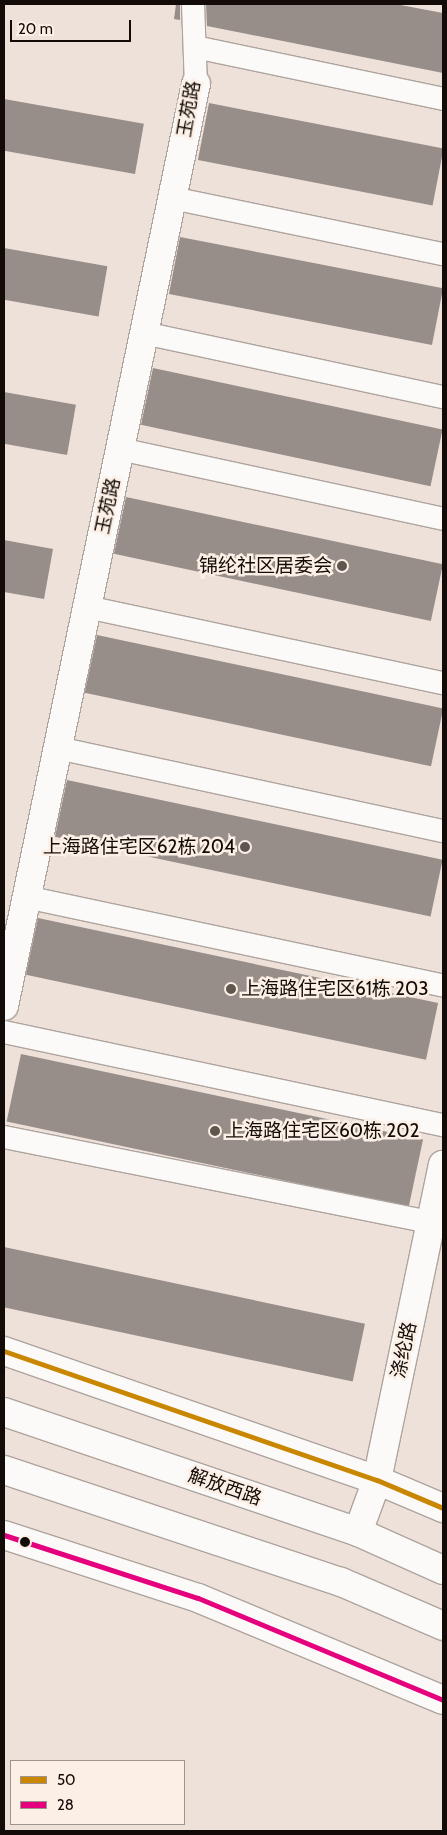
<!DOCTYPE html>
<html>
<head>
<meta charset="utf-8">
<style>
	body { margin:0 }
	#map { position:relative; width:447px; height:1835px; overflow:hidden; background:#eee1d9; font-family:Cabin,"Noto Sans SC",sans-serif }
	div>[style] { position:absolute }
	.building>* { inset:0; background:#978d89; transform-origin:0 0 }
	.roads { filter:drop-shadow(1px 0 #aea49e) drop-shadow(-1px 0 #aea49e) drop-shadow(0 1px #aea49e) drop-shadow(0 -1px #aea49e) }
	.lane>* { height:22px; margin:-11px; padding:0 11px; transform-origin:11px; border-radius:11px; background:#fcfaf9 }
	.street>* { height:28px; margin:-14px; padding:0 14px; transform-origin:14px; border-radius:14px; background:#fcfaf9 }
	.secondary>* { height:28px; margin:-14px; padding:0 14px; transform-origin:14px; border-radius:14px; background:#fcfaf9 }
	.primary>* { height:28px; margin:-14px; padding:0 14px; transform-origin:14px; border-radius:14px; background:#fcfaf9 }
	.bus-1>* { height:5px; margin:-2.5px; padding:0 2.5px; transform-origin:2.5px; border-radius:2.5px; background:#c98701 }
	.bus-2>* { height:5px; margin:-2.5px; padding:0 2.5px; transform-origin:2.5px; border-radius:2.5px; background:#e5007d }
	.dots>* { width:14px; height:14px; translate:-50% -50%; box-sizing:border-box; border:2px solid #fcefe6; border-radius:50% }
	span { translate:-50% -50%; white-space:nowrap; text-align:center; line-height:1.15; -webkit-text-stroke:5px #fcefe6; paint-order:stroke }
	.street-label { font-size:19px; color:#120b07 }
	.poi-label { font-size:19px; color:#120b07 }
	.right { translate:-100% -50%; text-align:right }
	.left { translate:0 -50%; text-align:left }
	.frame { position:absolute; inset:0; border:5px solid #120b07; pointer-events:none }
	.legend { position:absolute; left:10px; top:1760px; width:175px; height:65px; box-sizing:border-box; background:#fcefe6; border:1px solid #9e948d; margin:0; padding:6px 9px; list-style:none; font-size:15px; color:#120b07 }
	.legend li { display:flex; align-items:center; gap:10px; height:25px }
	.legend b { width:25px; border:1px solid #9e948d }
	.scale { position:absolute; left:10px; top:20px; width:121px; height:22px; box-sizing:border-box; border:2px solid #120b07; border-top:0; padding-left:6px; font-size:15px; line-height:18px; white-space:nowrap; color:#120b07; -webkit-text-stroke:4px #fcefe6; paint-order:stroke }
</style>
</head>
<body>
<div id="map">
	<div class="building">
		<i style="clip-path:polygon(176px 4px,180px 4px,180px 20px,174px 19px)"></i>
		<i style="clip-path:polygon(206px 4px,395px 4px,443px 13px,443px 73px,207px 26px)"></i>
		<i style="left:4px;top:99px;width:142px;height:51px;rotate:10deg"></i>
		<i style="left:209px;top:103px;width:239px;height:58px;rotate:11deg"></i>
		<i style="left:180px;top:237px;width:268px;height:58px;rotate:11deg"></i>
		<i style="left:4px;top:248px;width:105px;height:51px;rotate:10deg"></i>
		<i style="left:153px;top:368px;width:296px;height:58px;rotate:12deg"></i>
		<i style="left:4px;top:392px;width:73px;height:51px;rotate:10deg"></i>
		<i style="left:126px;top:497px;width:324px;height:58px;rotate:12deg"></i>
		<i style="clip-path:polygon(4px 540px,53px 549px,44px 599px,4px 592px)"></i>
		<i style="left:97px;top:635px;width:354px;height:59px;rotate:12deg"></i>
		<i style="left:67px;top:780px;width:384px;height:58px;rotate:12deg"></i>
		<i style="left:38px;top:918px;width:409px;height:58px;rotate:12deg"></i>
		<i style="left:21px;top:1054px;width:411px;height:69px;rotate:12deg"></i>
		<i style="left:4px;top:1247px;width:369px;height:59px;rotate:12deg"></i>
	</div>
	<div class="roads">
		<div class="lane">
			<i style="left:193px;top:4px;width:80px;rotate:87.9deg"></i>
			<i style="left:195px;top:47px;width:253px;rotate:11.8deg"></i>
			<i style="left:172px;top:198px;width:277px;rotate:11.7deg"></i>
			<i style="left:144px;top:333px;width:306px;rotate:12.1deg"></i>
			<i style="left:120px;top:449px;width:330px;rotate:12.2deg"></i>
			<i style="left:87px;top:607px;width:364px;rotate:12.1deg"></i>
			<i style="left:58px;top:748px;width:394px;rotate:12.2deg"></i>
			<i style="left:26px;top:897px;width:426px;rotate:12deg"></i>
			<i style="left:4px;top:1032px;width:449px;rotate:12deg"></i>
			<i style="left:4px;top:1137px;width:448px;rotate:11.3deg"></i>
		</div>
		<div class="street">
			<i style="left:4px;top:1006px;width:942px;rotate:-78.24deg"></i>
			<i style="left:358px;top:1532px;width:55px;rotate:-69.9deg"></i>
			<i style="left:377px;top:1480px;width:322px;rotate:-78.2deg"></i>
		</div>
		<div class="secondary">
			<i style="left:4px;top:1351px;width:395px;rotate:19.1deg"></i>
			<i style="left:377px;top:1480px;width:72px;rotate:23deg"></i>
			<i style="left:4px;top:1535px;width:204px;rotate:18deg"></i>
			<i style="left:198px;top:1598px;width:265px;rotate:22.6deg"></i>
		</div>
		<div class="primary">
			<i style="left:4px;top:1412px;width:374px;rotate:18.7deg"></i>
			<i style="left:358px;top:1532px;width:93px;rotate:24.1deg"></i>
			<i style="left:4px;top:1470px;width:355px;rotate:18.4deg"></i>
			<i style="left:341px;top:1582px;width:111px;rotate:23.3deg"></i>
		</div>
	</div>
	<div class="bus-1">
		<i style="left:4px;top:1351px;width:395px;rotate:19.1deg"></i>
		<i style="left:377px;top:1480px;width:72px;rotate:23deg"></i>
	</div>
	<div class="bus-2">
		<i style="left:4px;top:1535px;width:204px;rotate:18deg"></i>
		<i style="left:198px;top:1598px;width:265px;rotate:22.6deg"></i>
	</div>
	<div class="dots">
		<i style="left:342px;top:566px;background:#5f5650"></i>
		<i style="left:245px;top:847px;background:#5f5650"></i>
		<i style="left:231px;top:989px;background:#5f5650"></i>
		<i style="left:215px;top:1131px;background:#5f5650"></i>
		<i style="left:25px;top:1542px;background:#120b07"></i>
	</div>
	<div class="street-label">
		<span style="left:189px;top:109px;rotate:-80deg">玉苑路</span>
		<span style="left:108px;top:506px;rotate:-78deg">玉苑路</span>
		<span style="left:404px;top:1350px;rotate:-78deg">涤纶路</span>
		<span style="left:225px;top:1487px;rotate:19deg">解放西路</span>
	</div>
	<div class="poi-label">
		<span class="right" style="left:332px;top:566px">锦纶社区居委会</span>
		<span class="right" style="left:235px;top:847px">上海路住宅区62栋 204</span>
		<span class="left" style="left:241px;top:989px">上海路住宅区61栋 203</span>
		<span class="left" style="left:225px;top:1131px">上海路住宅区60栋 202</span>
	</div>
	<div class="frame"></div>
	<ul class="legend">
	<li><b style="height:6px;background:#c98701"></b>50</li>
	<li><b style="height:6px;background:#e5007d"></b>28</li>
	</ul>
	<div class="scale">20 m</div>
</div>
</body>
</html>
